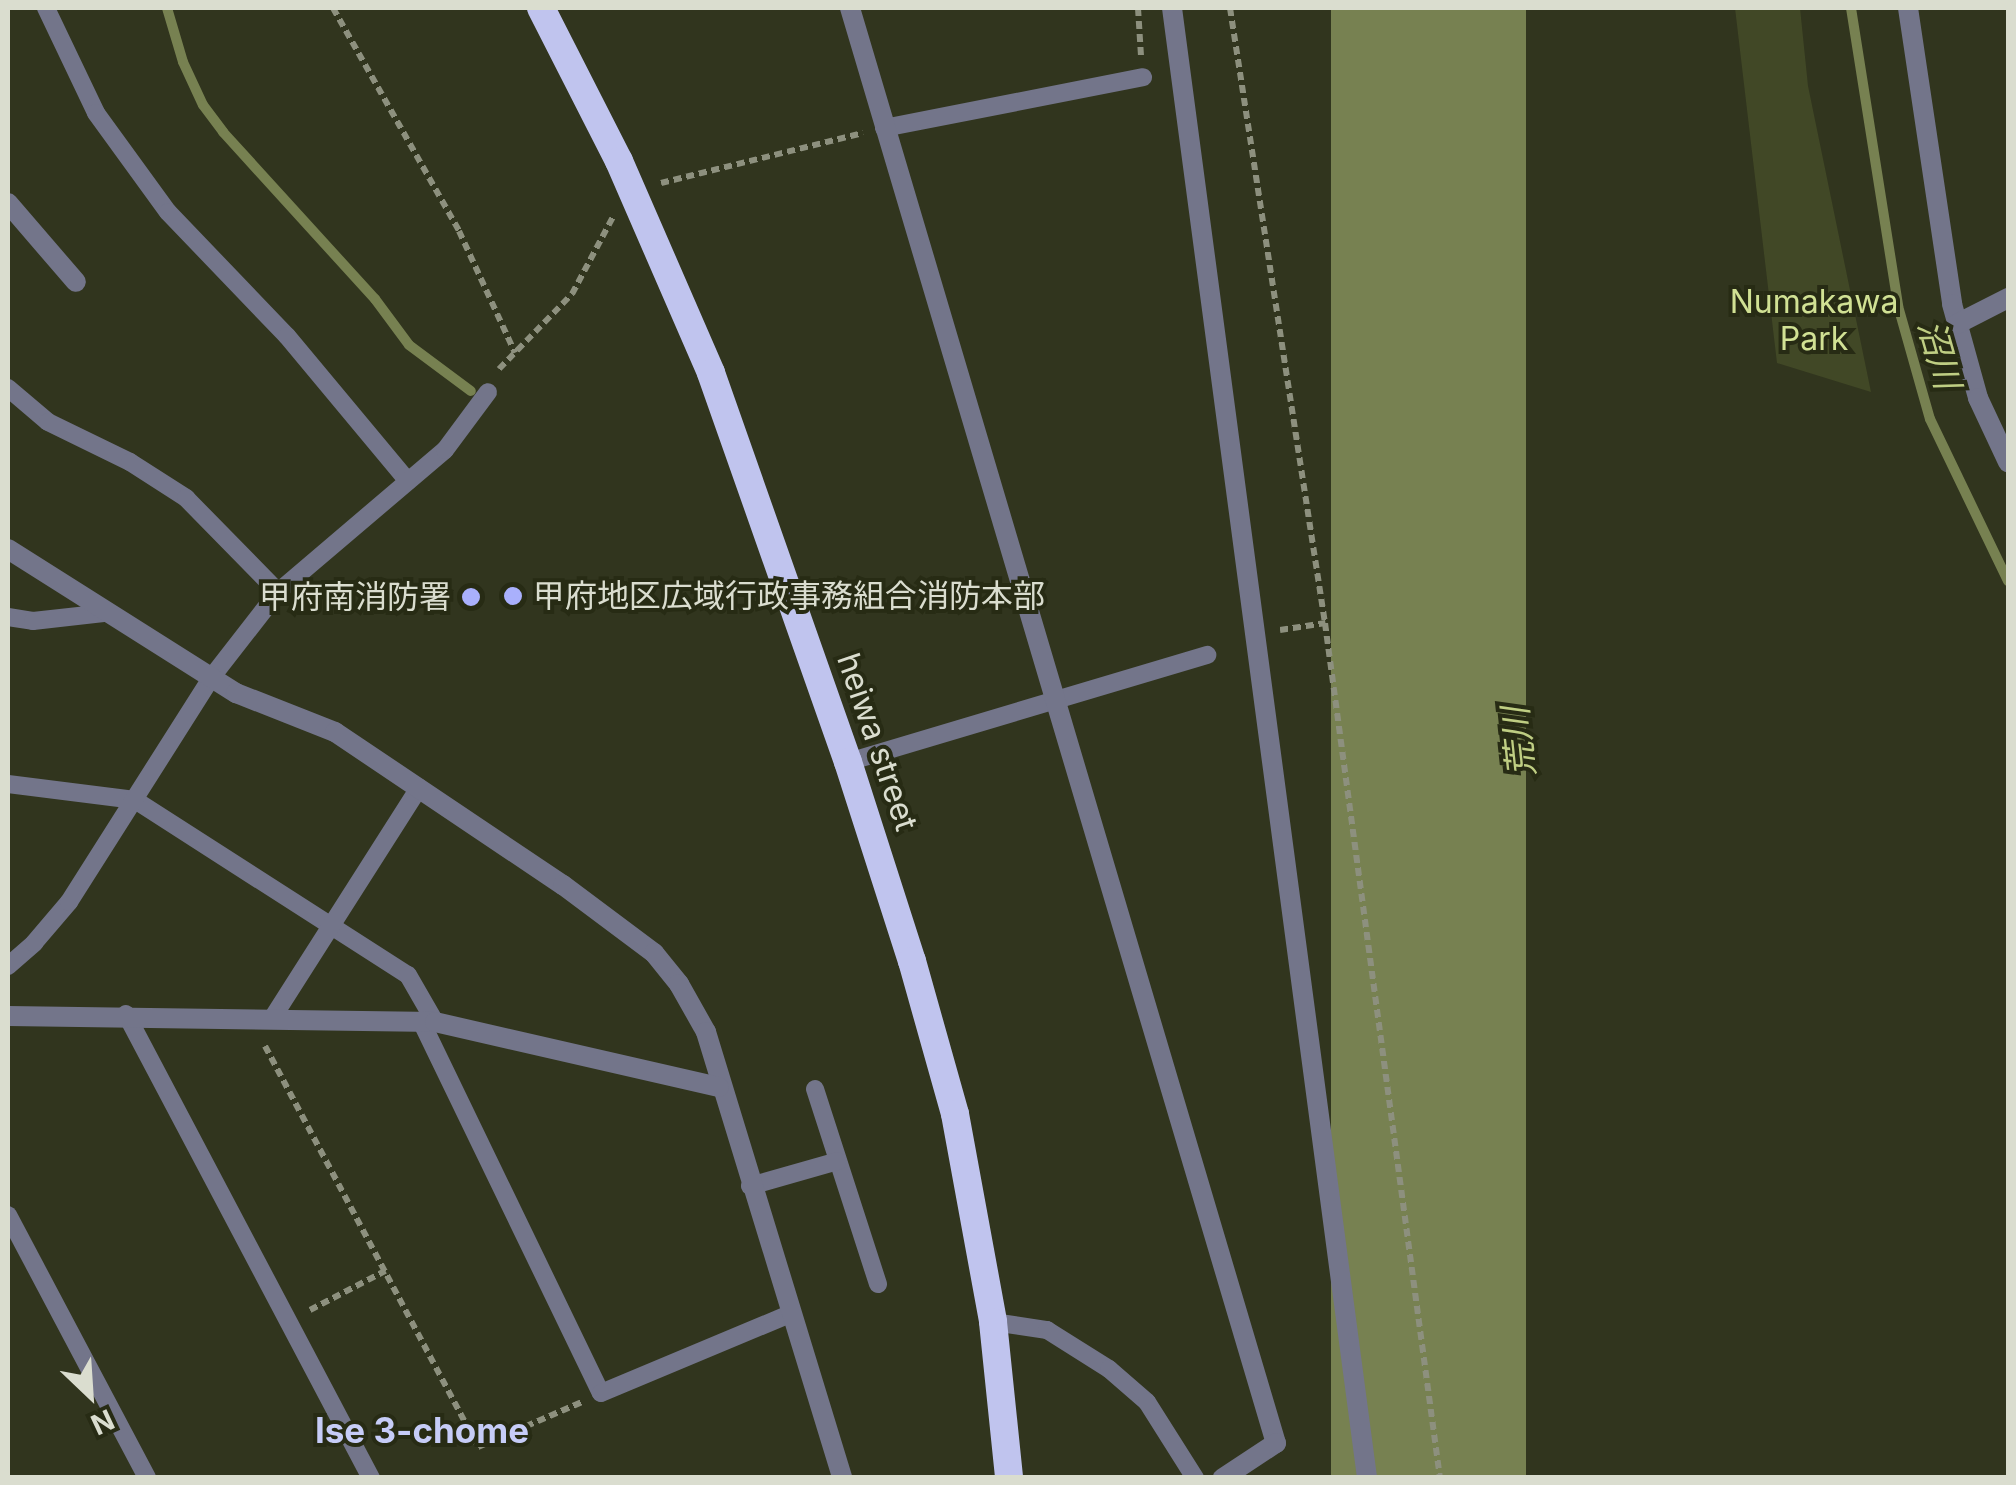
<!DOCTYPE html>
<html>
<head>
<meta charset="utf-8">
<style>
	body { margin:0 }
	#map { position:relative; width:2016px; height:1485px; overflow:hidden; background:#31351e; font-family:Inter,"Noto Sans JP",sans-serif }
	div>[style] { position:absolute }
	.green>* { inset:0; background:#414826 }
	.water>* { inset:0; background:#778151; transform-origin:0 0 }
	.stream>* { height:10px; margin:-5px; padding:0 5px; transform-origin:5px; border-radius:5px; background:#778151 }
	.path>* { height:6px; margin-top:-3px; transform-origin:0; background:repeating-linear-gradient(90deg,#8d907e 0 8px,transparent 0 13px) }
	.service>* { height:18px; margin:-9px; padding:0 9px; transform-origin:9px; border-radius:9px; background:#73758a }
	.minor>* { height:20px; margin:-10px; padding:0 10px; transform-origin:10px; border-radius:10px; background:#73758a }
	.tertiary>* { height:20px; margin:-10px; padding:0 10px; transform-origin:10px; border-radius:10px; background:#73758a }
	.trunk>* { height:28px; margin:-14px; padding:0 14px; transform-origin:14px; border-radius:14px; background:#c0c4ee }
	.dots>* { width:28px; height:28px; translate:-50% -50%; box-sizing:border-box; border:5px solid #272b14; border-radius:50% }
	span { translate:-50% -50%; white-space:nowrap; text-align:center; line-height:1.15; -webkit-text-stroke:8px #272b14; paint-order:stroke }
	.park-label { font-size:32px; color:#d1e194 }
	.poi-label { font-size:32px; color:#daddcf }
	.left { translate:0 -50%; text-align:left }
	.right { translate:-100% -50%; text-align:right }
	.street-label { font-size:32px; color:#daddcf }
	.water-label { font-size:35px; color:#bfce83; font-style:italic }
	.neighbourhood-label { font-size:35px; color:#c6ccf7; font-weight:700 }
	.frame { position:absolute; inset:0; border:10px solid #daddcf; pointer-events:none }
	.north { position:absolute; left:40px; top:1345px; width:100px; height:100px; -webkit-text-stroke:8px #272b14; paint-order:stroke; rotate:155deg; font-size:28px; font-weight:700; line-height:40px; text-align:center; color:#daddcf }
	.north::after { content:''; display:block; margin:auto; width:35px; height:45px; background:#daddcf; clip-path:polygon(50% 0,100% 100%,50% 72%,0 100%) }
</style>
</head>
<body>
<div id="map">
	<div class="green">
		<i style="clip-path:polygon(1735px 8px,1800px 8px,1808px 86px,1871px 392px,1777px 363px)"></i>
	</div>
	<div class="water">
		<i style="left:1331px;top:8px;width:195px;height:1482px"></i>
	</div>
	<div class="stream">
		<i style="left:167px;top:8px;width:56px;rotate:73.5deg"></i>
		<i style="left:183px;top:62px;width:47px;rotate:65.1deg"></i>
		<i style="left:203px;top:105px;width:34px;rotate:53deg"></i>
		<i style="left:223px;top:132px;width:226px;rotate:47.7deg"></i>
		<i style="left:375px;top:299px;width:57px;rotate:53.5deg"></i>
		<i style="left:409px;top:345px;width:77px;rotate:36.6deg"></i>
		<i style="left:1851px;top:8px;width:302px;rotate:81deg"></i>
		<i style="left:1898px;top:306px;width:117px;rotate:74.2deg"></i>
		<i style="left:1930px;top:419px;width:180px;rotate:64.3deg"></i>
	</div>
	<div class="path">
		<i style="left:333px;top:8px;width:256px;rotate:60.5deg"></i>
		<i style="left:459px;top:231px;width:134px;rotate:65.3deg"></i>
		<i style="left:1138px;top:8px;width:48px;rotate:86.4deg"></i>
		<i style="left:1230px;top:8px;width:622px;rotate:81.22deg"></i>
		<i style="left:1325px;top:623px;width:863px;rotate:82.34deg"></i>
		<i style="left:661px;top:183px;width:208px;rotate:-13.9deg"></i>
		<i style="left:499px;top:369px;width:105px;rotate:-45.8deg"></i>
		<i style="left:572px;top:294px;width:87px;rotate:-62deg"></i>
		<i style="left:1280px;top:630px;width:46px;rotate:-8.8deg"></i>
		<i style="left:265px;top:1046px;width:454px;rotate:62deg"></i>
		<i style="left:478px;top:1447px;width:113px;rotate:-23.4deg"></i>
		<i style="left:310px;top:1310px;width:85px;rotate:-27.5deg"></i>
	</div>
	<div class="service">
		<i style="left:46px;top:8px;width:116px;rotate:64.5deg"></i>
		<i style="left:96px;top:113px;width:122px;rotate:54deg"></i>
		<i style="left:168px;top:212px;width:172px;rotate:46.2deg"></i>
		<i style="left:287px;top:336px;width:189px;rotate:50.2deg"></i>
		<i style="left:884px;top:128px;width:264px;rotate:-11.1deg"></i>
		<i style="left:8px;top:388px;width:52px;rotate:40.4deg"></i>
		<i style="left:48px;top:422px;width:91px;rotate:26deg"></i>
		<i style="left:130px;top:462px;width:67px;rotate:32.7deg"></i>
		<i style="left:186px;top:498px;width:132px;rotate:45.6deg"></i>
		<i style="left:8px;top:617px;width:25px;rotate:9deg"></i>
		<i style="left:33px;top:621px;width:71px;rotate:-6.4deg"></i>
		<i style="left:848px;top:762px;width:375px;rotate:-16.6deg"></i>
		<i style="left:8px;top:784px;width:128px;rotate:7.2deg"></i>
		<i style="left:135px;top:800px;width:324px;rotate:32.7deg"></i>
		<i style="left:408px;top:975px;width:54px;rotate:60.1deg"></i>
		<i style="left:8px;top:966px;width:35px;rotate:-41deg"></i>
		<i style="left:34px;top:943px;width:54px;rotate:-49.5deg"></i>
		<i style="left:69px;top:902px;width:265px;rotate:-57.6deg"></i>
		<i style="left:211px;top:678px;width:109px;rotate:-52.1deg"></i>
		<i style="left:278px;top:592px;width:219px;rotate:-40.4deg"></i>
		<i style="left:445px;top:450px;width:72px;rotate:-53.4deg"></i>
		<i style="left:126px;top:1014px;width:525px;rotate:62.17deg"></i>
		<i style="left:273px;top:1017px;width:272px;rotate:-57.5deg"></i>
		<i style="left:421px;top:1021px;width:413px;rotate:64.2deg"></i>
		<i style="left:601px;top:1393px;width:205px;rotate:-22.7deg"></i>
		<i style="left:815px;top:1089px;width:205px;rotate:72.1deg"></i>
		<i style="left:750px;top:1186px;width:91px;rotate:-15.9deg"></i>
		<i style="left:8px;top:1215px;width:297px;rotate:62.1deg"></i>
		<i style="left:993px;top:1322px;width:55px;rotate:8.4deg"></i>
		<i style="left:1047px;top:1330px;width:73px;rotate:32.2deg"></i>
		<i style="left:1109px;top:1369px;width:50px;rotate:41deg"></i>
		<i style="left:1147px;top:1402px;width:90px;rotate:57.7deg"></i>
	</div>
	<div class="minor">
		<i style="left:850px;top:8px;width:1497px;rotate:73.47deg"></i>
		<i style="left:1276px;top:1443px;width:64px;rotate:146.6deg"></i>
		<i style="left:1908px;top:8px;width:299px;rotate:81.5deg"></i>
		<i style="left:1952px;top:304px;width:98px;rotate:74.5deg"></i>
		<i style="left:1978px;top:398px;width:71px;rotate:64.9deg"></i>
		<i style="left:8px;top:203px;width:104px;rotate:49.3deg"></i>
		<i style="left:1957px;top:324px;width:57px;rotate:-27deg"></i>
		<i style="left:8px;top:549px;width:270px;rotate:32.3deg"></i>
		<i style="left:236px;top:693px;width:106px;rotate:21.5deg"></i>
		<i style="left:335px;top:732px;width:275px;rotate:33.9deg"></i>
		<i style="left:563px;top:885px;width:114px;rotate:36.8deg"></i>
		<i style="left:654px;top:953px;width:40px;rotate:51deg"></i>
		<i style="left:679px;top:984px;width:55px;rotate:60.6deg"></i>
		<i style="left:706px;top:1032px;width:466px;rotate:73deg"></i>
		<i style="left:8px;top:1016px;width:427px;rotate:0.8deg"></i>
		<i style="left:435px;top:1022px;width:291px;rotate:12.9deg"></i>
	</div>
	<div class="tertiary">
		<i style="left:1172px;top:8px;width:1483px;rotate:82.44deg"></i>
	</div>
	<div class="trunk">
		<i style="left:541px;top:8px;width:172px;rotate:63deg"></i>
		<i style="left:619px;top:161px;width:231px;rotate:66.5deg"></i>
		<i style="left:711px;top:373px;width:412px;rotate:70.6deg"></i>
		<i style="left:848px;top:762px;width:209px;rotate:72.2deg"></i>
		<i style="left:912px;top:961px;width:159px;rotate:74.3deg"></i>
		<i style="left:955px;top:1114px;width:211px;rotate:79.6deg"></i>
		<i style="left:993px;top:1322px;width:157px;rotate:84.1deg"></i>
	</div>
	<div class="dots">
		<i style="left:513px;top:596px;background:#a9b0fc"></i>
		<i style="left:471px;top:597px;background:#a9b0fc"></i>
	</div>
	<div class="park-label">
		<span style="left:1814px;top:321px">Numakawa<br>Park</span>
	</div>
	<div class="poi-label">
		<span class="left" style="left:533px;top:596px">甲府地区広域行政事務組合消防本部</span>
		<span class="right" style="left:451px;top:597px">甲府南消防署</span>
	</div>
	<div class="street-label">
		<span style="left:877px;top:742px;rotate:71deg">heiwa street</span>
	</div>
	<div class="water-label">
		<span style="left:1940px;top:354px;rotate:74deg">沼川</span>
		<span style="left:1518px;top:742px;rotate:-96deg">荒川</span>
	</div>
	<div class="neighbourhood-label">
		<span style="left:422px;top:1430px">Ise 3-chome</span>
	</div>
	<div class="frame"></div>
	<div class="north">N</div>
</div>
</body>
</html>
